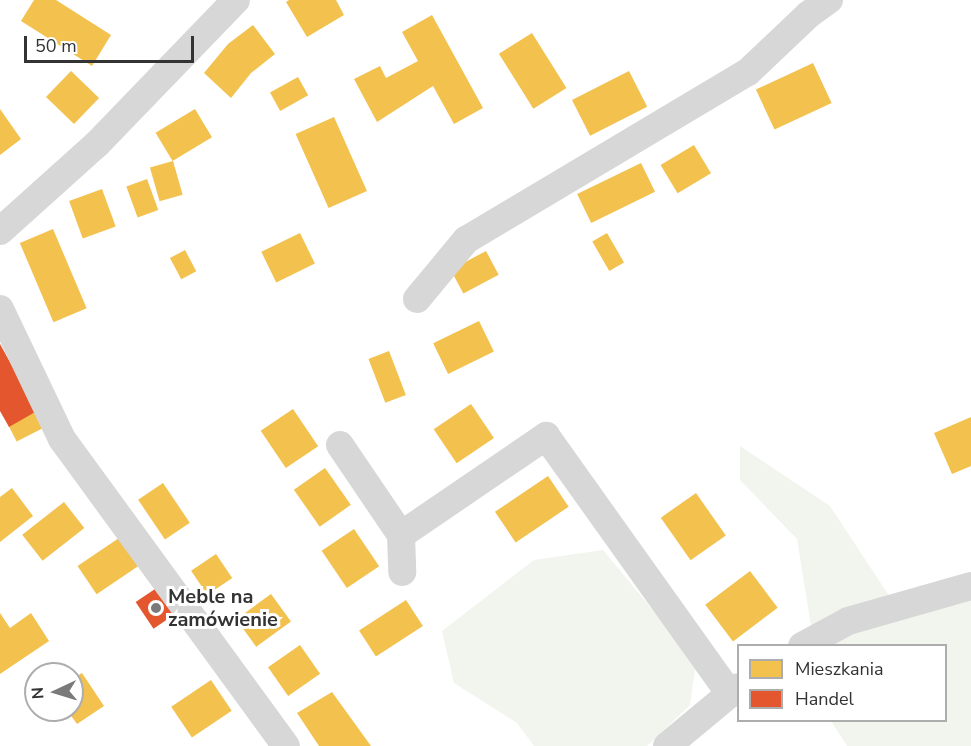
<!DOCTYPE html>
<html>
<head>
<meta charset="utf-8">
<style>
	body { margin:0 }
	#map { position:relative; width:971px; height:746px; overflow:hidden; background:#fff; font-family:"Nunito Sans",sans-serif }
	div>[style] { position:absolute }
	.green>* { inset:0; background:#f1f5ed }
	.homes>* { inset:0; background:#f2c14e; transform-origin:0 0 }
	.shops>* { inset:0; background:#e4572e; transform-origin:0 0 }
	.minor>* { height:28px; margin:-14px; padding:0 14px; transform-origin:14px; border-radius:14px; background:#d7d7d7 }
	.dots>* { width:16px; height:16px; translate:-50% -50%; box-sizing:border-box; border:3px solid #fff; border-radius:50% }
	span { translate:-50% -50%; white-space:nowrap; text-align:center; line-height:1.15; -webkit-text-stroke:6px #fff; paint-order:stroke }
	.poi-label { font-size:20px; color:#333; font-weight:700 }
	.left { translate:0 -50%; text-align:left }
	.legend { position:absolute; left:737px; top:644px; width:210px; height:78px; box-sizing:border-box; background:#fff; border:2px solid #adadad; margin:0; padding:8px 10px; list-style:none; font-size:18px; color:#333 }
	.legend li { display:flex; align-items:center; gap:12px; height:30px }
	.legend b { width:30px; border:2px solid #adadad }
	.north { position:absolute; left:24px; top:662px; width:60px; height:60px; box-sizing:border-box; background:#fff; border:2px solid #adadad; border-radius:50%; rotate:266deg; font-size:16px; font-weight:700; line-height:24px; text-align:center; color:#333 }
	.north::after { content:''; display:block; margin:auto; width:21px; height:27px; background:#7a7a7a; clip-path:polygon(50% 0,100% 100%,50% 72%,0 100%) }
	.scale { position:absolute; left:24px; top:36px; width:170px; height:27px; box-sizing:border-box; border:3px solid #333; border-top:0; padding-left:8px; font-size:18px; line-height:21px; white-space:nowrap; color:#333; -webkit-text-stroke:4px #fff; paint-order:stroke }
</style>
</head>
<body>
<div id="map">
	<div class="green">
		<i style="clip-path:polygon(740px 446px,830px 506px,903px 617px,971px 597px,971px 746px,847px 746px,831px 721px,946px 720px,946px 646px,814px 645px,797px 539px,740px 480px)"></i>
		<i style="clip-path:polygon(603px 550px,661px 620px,695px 669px,690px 705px,647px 746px,534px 746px,517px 723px,454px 683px,442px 631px,534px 560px)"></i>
	</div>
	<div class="homes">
		<i style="clip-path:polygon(34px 0,56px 0,111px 35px,92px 66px,21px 21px)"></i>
		<i style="clip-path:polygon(289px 0,336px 0,344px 15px,307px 37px,286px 2px)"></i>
		<i style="clip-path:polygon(432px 15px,483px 108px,454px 124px,433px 86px,377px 122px,354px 79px,380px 66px,386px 78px,418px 61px,402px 32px)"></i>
		<i style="clip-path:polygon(253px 25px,275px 54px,251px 73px,231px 98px,204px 73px,228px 44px)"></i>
		<i style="left:532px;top:33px;width:65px;height:39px;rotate:58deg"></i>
		<i style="left:813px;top:63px;width:44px;height:63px;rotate:65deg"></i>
		<i style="left:71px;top:71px;width:39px;height:36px;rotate:44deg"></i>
		<i style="left:629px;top:71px;width:40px;height:64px;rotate:63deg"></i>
		<i style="left:298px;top:77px;width:21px;height:32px;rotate:61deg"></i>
		<i style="clip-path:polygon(0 109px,21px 139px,0 155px)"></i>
		<i style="left:195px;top:109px;width:33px;height:46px;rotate:59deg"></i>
		<i style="left:334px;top:117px;width:81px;height:42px;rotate:66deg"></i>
		<i style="left:694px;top:145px;width:33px;height:39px;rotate:59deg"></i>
		<i style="left:173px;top:161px;width:35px;height:24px;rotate:74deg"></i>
		<i style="left:641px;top:163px;width:32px;height:71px;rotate:64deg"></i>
		<i style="left:147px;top:179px;width:33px;height:22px;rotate:70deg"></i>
		<i style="left:102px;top:189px;width:40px;height:35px;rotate:70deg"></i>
		<i style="left:53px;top:229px;width:86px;height:36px;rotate:67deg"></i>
		<i style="left:300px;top:233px;width:34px;height:43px;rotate:64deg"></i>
		<i style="left:607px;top:233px;width:34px;height:17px;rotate:60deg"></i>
		<i style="left:185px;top:250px;width:24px;height:17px;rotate:62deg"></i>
		<i style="left:486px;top:251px;width:27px;height:40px;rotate:62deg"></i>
		<i style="left:479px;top:321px;width:34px;height:51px;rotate:64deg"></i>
		<i style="left:389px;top:351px;width:47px;height:22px;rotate:69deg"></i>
		<i style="left:471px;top:404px;width:41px;height:45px;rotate:56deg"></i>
		<i style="left:293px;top:409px;width:45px;height:39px;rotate:56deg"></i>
		<i style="left:37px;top:411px;width:18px;height:32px;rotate:63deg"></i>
		<i style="clip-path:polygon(971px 417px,971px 466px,952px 474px,934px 433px)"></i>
		<i style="left:325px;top:468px;width:45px;height:38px;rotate:55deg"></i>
		<i style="left:548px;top:476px;width:37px;height:64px;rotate:56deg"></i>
		<i style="left:163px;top:483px;width:48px;height:30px;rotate:56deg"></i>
		<i style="clip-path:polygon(12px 488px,33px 516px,0 542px,0 497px)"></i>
		<i style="left:696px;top:493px;width:52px;height:43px;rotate:55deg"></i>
		<i style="left:64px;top:502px;width:33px;height:53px;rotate:52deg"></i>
		<i style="left:354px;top:529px;width:45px;height:39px;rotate:56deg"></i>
		<i style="left:119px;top:538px;width:34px;height:50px;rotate:56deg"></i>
		<i style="left:216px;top:554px;width:29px;height:30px;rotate:56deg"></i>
		<i style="left:750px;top:571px;width:46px;height:56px;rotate:53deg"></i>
		<i style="left:271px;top:594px;width:34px;height:43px;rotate:54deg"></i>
		<i style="left:406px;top:600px;width:31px;height:56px;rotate:57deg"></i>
		<i style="clip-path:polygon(0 613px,10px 628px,31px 613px,49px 641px,0 674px)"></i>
		<i style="left:300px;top:645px;width:35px;height:39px;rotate:55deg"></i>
		<i style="clip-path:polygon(82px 673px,104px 706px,77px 724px,67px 710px,72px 710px,72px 679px)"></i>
		<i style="left:211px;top:680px;width:37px;height:48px;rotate:56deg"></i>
		<i style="clip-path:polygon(332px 692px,371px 746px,319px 746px,297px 713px)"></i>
	</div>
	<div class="shops">
		<i style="clip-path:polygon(0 344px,37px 411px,9px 427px,0 411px)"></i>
		<i style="left:158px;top:587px;width:32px;height:27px;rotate:56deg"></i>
	</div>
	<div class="minor">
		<i style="left:0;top:231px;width:130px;rotate:-41.9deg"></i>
		<i style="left:97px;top:144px;width:200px;rotate:-46deg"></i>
		<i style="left:417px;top:299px;width:77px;rotate:-50.3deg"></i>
		<i style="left:466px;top:240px;width:328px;rotate:-30.8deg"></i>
		<i style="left:748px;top:72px;width:83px;rotate:-43.5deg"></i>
		<i style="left:808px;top:15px;width:26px;rotate:-36deg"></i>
		<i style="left:0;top:309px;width:144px;rotate:64.5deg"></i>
		<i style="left:62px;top:439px;width:380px;rotate:53.9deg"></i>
		<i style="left:340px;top:445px;width:109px;rotate:55.9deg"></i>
		<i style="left:401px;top:535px;width:37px;rotate:88deg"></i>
		<i style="left:401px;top:535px;width:176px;rotate:-34.3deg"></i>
		<i style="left:546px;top:436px;width:317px;rotate:54.5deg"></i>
		<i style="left:802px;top:646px;width:52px;rotate:-28.5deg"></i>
		<i style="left:848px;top:621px;width:128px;rotate:-15.9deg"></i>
		<i style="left:667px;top:746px;width:92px;rotate:-39.7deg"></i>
	</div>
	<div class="dots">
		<i style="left:156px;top:608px;background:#7a7a7a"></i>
	</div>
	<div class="poi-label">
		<span class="left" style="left:168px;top:608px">Meble na<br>zamówienie</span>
	</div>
	<ul class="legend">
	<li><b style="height:16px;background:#f2c14e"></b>Mieszkania</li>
	<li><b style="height:16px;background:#e4572e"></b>Handel</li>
	</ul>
	<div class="north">N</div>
	<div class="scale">50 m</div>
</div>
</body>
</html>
